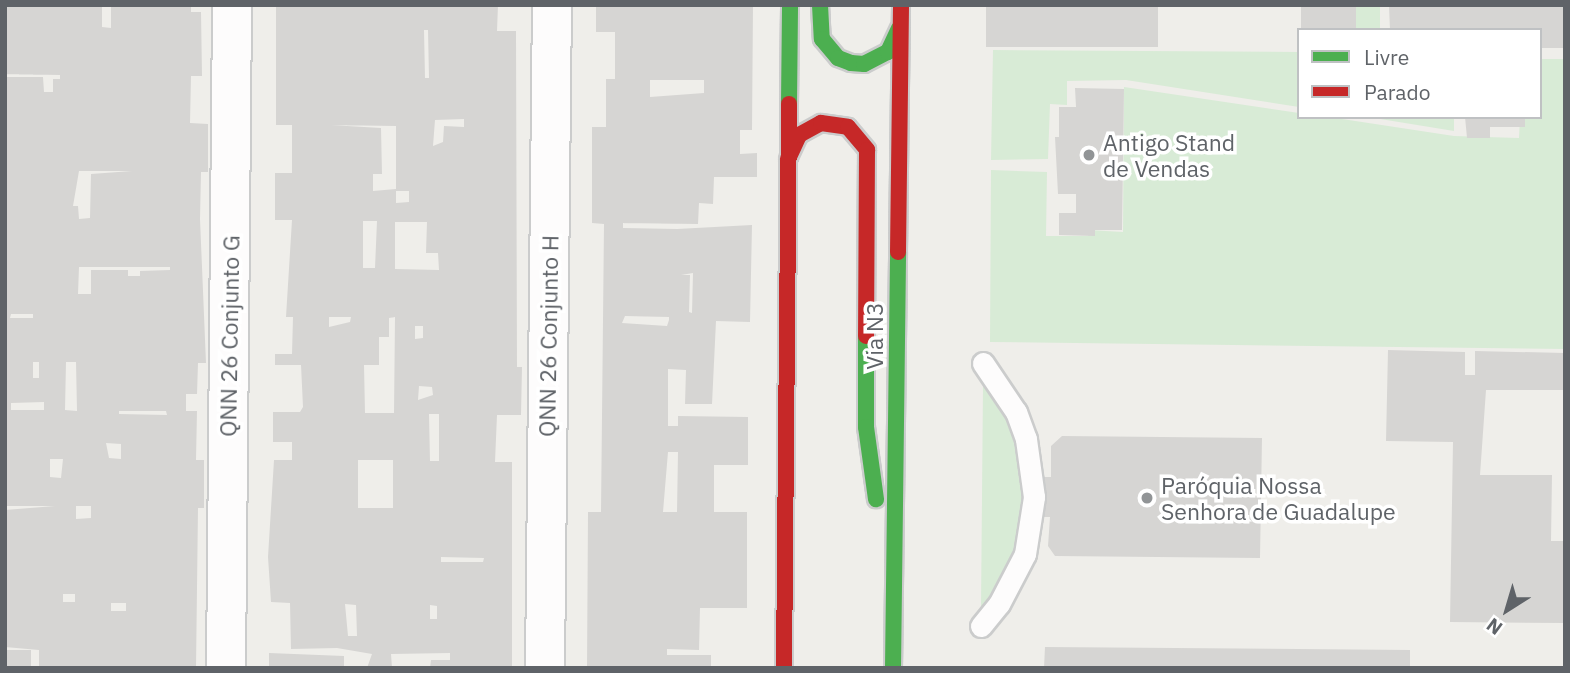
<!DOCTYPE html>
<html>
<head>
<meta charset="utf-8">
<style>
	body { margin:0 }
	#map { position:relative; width:1570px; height:673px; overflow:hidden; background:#efeeea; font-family:"IBM Plex Sans",sans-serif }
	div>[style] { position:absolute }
	.green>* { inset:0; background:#d8ebd6; transform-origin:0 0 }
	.building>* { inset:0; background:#d6d5d3; transform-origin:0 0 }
	.roads { filter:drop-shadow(2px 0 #cbcccc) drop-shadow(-2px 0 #cbcccc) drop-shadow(0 2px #cbcccc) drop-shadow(0 -2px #cbcccc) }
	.lane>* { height:21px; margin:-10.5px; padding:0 10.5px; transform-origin:10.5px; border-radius:10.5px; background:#fdfcfc }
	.street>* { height:38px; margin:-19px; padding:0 19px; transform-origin:19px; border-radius:19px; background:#fdfcfc }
	.fast>* { height:16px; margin:-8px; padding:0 8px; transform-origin:8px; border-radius:8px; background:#4caf50 }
	.jam>* { height:16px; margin:-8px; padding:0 8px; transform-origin:8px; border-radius:8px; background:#c62828 }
	.dots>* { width:19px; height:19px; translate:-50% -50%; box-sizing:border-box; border:4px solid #fff; border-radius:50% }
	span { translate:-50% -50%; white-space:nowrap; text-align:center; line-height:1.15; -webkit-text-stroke:7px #fff; paint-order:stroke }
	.poi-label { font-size:23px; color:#5f6368 }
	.left { translate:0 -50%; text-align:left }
	.street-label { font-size:23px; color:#5f6368 }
	.frame { position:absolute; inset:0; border:7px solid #5f6368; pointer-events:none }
	.legend { position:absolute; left:1297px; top:28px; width:245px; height:91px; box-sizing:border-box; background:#fff; border:2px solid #bfc1c3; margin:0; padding:9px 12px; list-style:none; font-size:21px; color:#5f6368 }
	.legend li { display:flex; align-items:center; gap:14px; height:35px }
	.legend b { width:35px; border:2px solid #bfc1c3 }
	.north { position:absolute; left:1472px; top:575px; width:70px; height:70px; -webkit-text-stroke:5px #fff; paint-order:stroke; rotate:217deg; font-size:19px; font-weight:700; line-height:28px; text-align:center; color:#5f6368 }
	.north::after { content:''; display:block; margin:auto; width:24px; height:32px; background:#5f6368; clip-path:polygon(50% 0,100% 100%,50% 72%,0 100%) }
</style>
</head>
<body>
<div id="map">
	<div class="green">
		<i style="left:1349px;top:5px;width:31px;height:25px"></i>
		<i style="clip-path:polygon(993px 50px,1299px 52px,1299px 107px,1126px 80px,1067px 81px,1067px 105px,1050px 104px,1048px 159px,991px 160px)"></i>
		<i style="clip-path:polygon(1540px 59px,1565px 59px,1565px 349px,990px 342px,991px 170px,1047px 172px,1046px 236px,1088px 236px,1088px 230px,1123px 232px,1124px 87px,1299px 113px,1299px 117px,1329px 117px,1454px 136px,1519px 138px,1520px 117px,1540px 117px)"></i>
		<i style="clip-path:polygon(1368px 117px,1454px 117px,1454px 131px)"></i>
		<i style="clip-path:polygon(983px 384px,1011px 417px,1025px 462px,1022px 536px,994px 593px,981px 608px)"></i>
	</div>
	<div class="building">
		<i style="clip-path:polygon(evenodd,5px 5px,102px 5px,102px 27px,111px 28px,111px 5px,191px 5px,191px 12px,201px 12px,202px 76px,191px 76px,190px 123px,208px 124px,208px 172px,201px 172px,200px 219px,206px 363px,198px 363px,197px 394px,186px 394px,186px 411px,197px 411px,196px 460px,204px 460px,204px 508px,198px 508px,196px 668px,39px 668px,39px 650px,5px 647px,5px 510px,55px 506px,5px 506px,5px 77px,43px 77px,44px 92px,53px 92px,53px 79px,60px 79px,60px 75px,5px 74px,5px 5px,79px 171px,132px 171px,91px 174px,90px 218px,79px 219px,78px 206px,73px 206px,79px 171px,5px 5px,79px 267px,170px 267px,170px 270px,140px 271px,140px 276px,128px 276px,128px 270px,91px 270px,91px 294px,78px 294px,79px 267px,5px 5px,11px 314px,33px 314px,33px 318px,10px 318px,11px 314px,5px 5px,33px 362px,39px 362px,39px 378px,33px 378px,33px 362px,5px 5px,66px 362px,76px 362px,77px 411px,65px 410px,66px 362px,5px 5px,44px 402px,44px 410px,11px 410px,11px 403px,44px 402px,5px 5px,119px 411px,166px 411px,167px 415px,119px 414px,119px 411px,5px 5px,106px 443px,121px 444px,121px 459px,109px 458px,106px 443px,5px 5px,50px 459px,63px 459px,61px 478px,50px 477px,50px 459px,5px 5px,76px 506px,91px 506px,91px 518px,76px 519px,76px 506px,5px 5px,63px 594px,75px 594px,75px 602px,63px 602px,63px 594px,5px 5px,111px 603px,126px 603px,126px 611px,111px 611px,111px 603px)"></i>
		<i style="clip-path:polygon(evenodd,276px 5px,498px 5px,497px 31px,516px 31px,517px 367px,522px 367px,521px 415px,497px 415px,495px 462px,512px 462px,512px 668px,430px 668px,431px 660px,450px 660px,450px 653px,391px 654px,392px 668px,367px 668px,372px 654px,337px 648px,291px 649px,290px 603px,271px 602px,268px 557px,274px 460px,292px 460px,292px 442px,273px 442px,273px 412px,300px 412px,303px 407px,301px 365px,275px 365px,275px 354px,292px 354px,293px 317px,286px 317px,292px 220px,275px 220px,275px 173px,292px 173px,292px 125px,276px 125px,276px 5px,424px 30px,428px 30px,429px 78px,425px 78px,424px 30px,276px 5px,464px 119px,464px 127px,444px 126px,443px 142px,433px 146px,435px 120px,464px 119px,276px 5px,330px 125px,396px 126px,396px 189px,373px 191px,373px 174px,382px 174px,381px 128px,330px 125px,276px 5px,396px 191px,409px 191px,409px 202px,396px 203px,396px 191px,276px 5px,363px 221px,377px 221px,375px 268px,363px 268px,363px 221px,276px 5px,395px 222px,427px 222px,426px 253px,438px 253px,439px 270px,395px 269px,395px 222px,276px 5px,329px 317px,351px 317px,350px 322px,329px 327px,329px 317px,276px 5px,395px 317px,394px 413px,365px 413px,364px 365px,379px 365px,379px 337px,389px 337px,389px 318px,395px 317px,276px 5px,415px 326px,423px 326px,423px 338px,415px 339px,415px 326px,276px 5px,419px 386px,432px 387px,433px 395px,418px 400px,419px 386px,276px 5px,429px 414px,439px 414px,439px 461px,430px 461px,429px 414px,276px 5px,358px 460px,393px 460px,393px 508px,358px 508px,358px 460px,276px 5px,441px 557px,484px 558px,483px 562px,441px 562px,441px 557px,276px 5px,345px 604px,356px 605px,357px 636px,348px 636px,345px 604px,276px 5px,430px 605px,437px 606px,437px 619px,430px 619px,430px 605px)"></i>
		<i style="clip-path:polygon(evenodd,596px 5px,753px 5px,752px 130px,740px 130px,740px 154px,757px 153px,757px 177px,714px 177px,713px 204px,699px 203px,698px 224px,623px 223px,623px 228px,677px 229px,752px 225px,750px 322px,716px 321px,712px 404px,685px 404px,686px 370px,668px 369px,668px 426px,678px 426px,678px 416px,748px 417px,748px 465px,714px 465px,714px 512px,747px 512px,747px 608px,700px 608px,699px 650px,667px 649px,667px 655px,711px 655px,711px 668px,587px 668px,588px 512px,601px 512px,604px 224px,592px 223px,592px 127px,606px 127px,606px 79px,615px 79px,615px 32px,596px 32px,596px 5px,650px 80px,704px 80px,704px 93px,650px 97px,650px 80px,596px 5px,693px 273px,692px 313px,689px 312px,690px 275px,681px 275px,693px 273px,596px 5px,625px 316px,669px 317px,669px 320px,667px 326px,622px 323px,625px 316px,596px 5px,668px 452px,678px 452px,677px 512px,663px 512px,668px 452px)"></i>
		<i style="left:986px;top:5px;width:172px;height:42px"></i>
		<i style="left:1301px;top:5px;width:55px;height:25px"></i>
		<i style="clip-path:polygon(1389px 5px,1565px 5px,1565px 48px,1540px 48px,1540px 30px,1390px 30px)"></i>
		<i style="clip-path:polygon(1075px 88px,1124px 89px,1122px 230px,1095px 230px,1095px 236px,1059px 235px,1059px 213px,1076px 213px,1076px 194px,1058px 194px,1055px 137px,1059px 137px,1059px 107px,1076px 107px)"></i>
		<i style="clip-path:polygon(1465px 117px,1525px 117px,1525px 127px,1490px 127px,1490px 138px,1467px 138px)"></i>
		<i style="clip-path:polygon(1388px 350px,1465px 352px,1465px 375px,1475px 375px,1475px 351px,1565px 353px,1565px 390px,1486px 390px,1480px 475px,1552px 475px,1551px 541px,1565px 541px,1565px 623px,1450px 622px,1453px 442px,1386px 441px)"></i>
		<i style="clip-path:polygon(1062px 436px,1262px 438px,1260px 558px,1055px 556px,1048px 546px,1050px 517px,1037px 517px,1037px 477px,1051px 477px,1051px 446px)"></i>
		<i style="clip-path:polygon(1045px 647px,1410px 650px,1410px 668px,1044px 668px)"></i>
		<i style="left:5px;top:650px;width:26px;height:18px"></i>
		<i style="clip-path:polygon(269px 653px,344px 656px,344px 668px,269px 668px)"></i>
	</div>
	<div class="roads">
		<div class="lane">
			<i style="left:981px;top:626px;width:28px;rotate:-51deg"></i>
			<i style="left:999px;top:604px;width:56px;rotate:-62.5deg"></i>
			<i style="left:1025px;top:554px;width:58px;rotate:-81deg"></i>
			<i style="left:1034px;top:497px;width:59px;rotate:-97.9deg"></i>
			<i style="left:1026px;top:439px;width:29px;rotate:-110deg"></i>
			<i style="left:1016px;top:412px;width:59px;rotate:-124deg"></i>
		</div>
		<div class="street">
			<i style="left:226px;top:668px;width:663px;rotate:-89.48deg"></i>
			<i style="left:545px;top:668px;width:663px;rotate:-89.4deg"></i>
		</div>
		<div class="fast">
			<i style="left:820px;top:5px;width:34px;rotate:87deg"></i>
			<i style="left:822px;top:39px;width:25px;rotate:50deg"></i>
			<i style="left:838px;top:58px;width:14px;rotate:21deg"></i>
			<i style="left:851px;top:63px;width:13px;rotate:4deg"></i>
			<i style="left:864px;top:64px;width:27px;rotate:-27deg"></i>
			<i style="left:888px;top:52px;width:26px;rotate:-65deg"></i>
			<i style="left:789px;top:104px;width:99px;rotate:-89.4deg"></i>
			<i style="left:866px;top:336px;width:91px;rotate:90deg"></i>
			<i style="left:866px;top:427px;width:73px;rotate:82.1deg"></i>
			<i style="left:893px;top:668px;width:416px;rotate:-89.3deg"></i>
		</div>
		<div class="jam">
			<i style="left:788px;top:159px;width:26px;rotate:-65deg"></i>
			<i style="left:799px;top:135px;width:25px;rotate:-29deg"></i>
			<i style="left:821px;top:123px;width:27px;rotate:8deg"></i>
			<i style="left:848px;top:127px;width:30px;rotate:50deg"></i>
			<i style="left:867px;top:150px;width:186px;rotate:90.3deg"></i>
			<i style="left:898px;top:252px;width:247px;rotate:-89.3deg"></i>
			<i style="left:784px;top:668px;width:564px;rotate:-89.49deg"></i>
		</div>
	</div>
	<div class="dots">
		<i style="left:1089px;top:155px;background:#919496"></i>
		<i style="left:1147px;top:498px;background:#919496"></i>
	</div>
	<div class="poi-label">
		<span class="left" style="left:1103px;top:155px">Antigo Stand<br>de Vendas</span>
		<span class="left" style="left:1161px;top:498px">Paróquia Nossa<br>Senhora de Guadalupe</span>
	</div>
	<div class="street-label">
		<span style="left:229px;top:336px;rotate:-89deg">QNN 26 Conjunto G</span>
		<span style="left:548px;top:336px;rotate:-89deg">QNN 26 Conjunto H</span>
		<span style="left:874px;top:336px;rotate:-90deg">Via N3</span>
	</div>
	<div class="frame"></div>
	<ul class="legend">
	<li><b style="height:9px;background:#4caf50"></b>Livre</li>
	<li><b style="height:9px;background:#c62828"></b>Parado</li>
	</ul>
	<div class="north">N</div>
</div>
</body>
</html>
